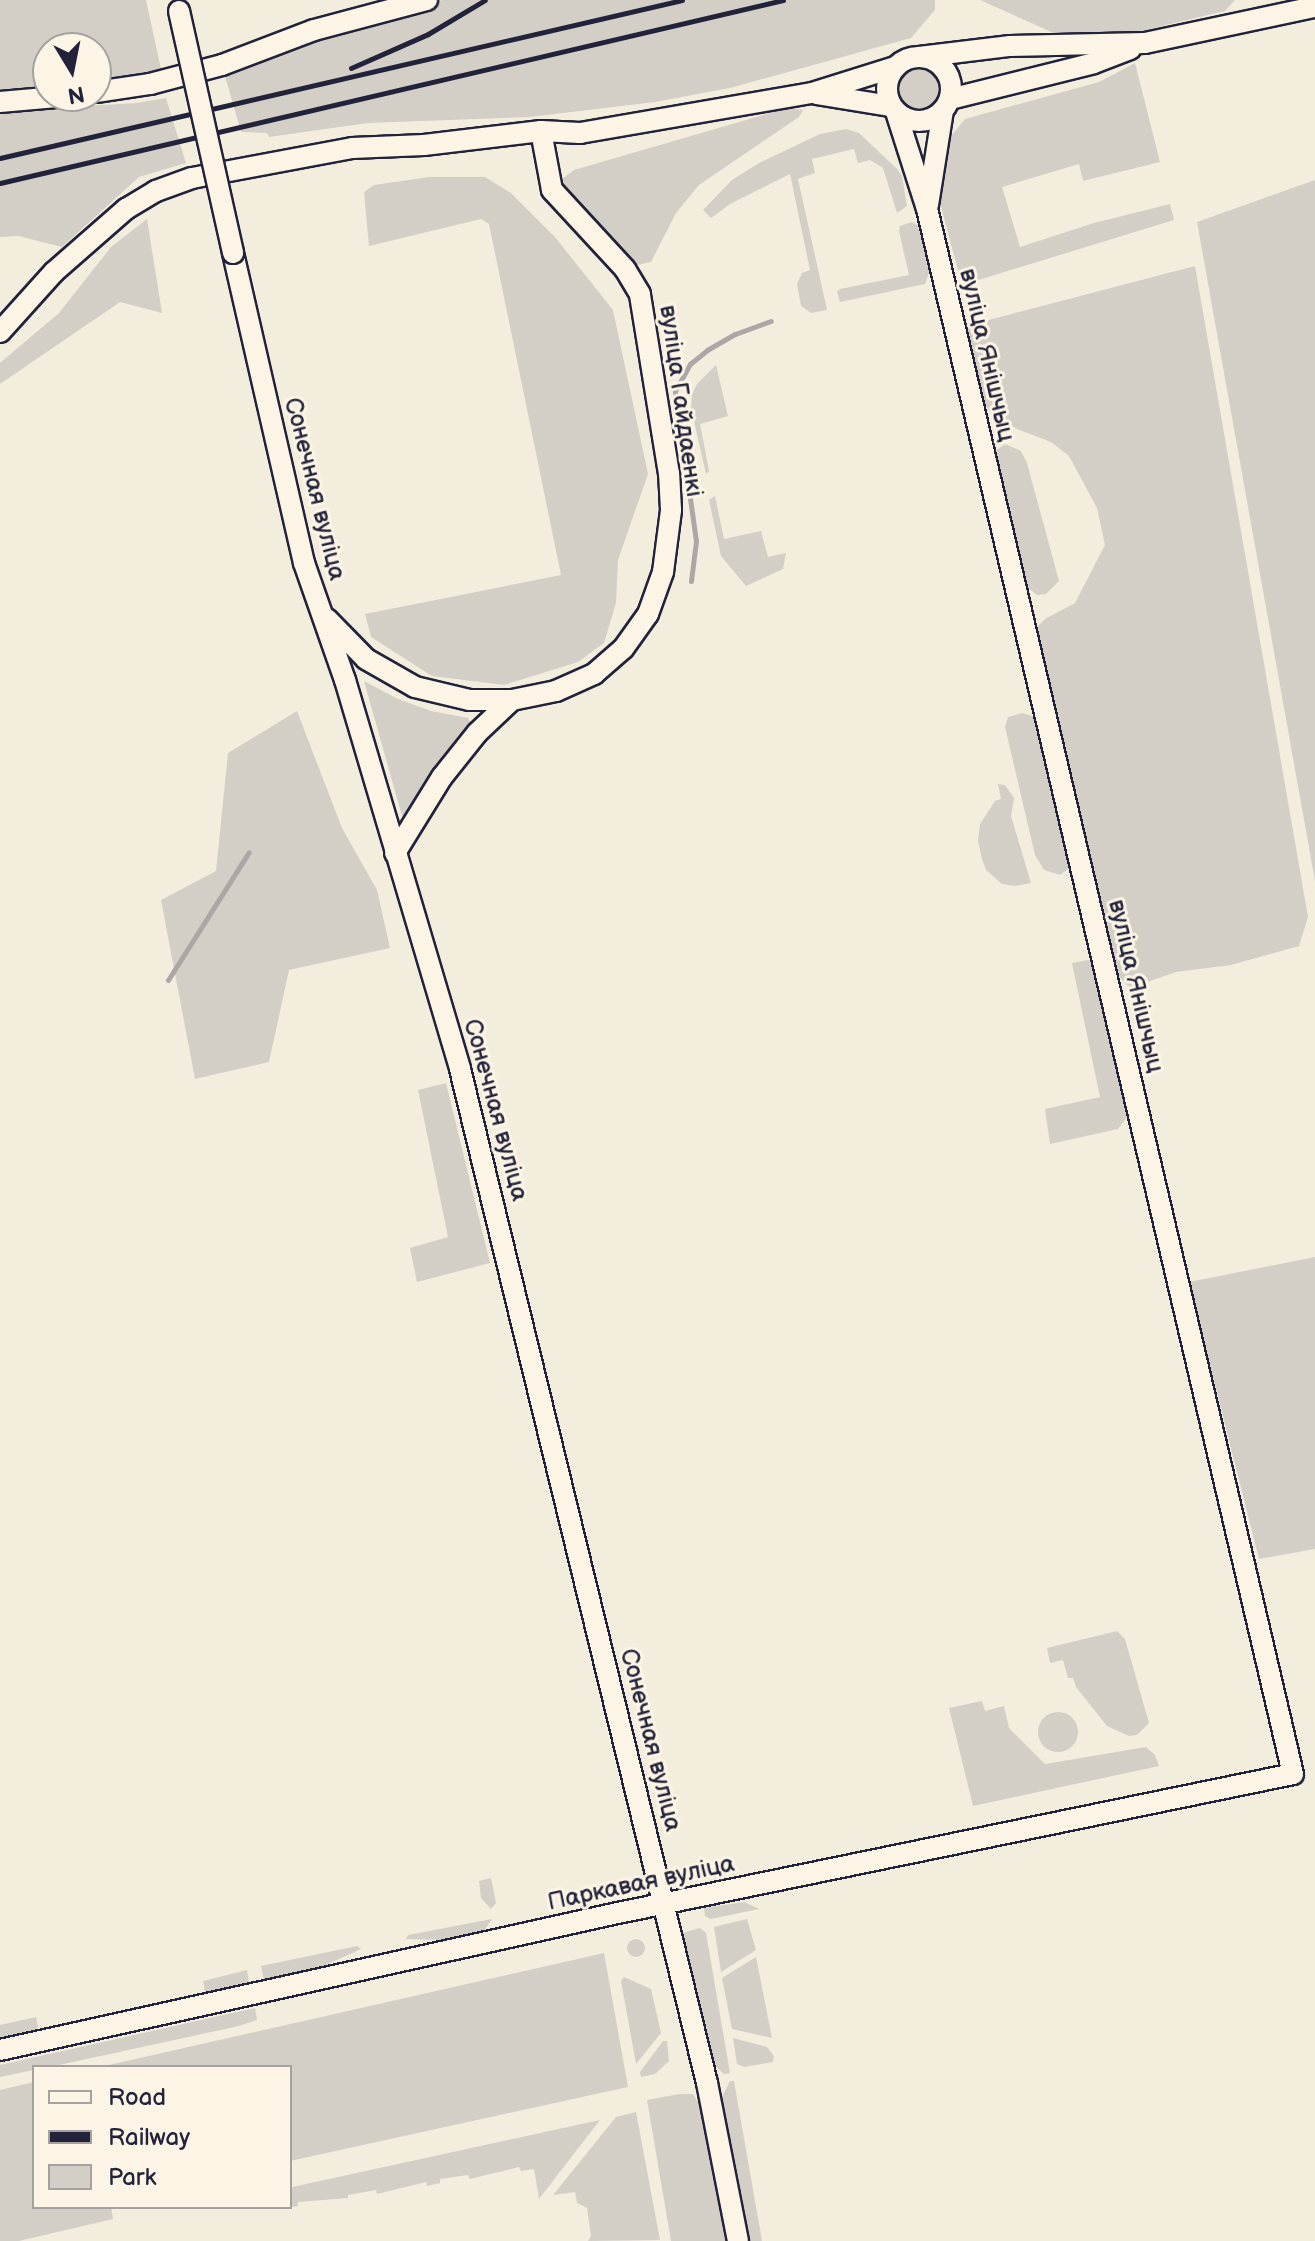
<!DOCTYPE html>
<html>
<head>
<meta charset="utf-8">
<style>
	body { margin:0 }
	#map { position:relative; width:1315px; height:2241px; overflow:hidden; background:#f3edde; font-family:"Balsamiq Sans",sans-serif }
	div>[style] { position:absolute }
	.green>* { inset:0; background:#d4cfc6 }
	.round { border-radius:50% }
	.stream>* { height:5px; margin:-2.5px; padding:0 2.5px; transform-origin:2.5px; border-radius:2.5px; background:#aca7a6 }
	.roads { filter:drop-shadow(2px 0 #22223b) drop-shadow(-2px 0 #22223b) drop-shadow(0 2px #22223b) drop-shadow(0 -2px #22223b) }
	.secondary>* { height:20px; margin:-10px; padding:0 10px; transform-origin:10px; border-radius:10px; background:#fcf5e5 }
	.secondary>.ring { margin:-10px; padding:0; box-sizing:content-box; background:none; border:20px solid #fcf5e5; border-radius:50% }
	.rail>* { height:5px; margin:-2.5px; padding:0 2.5px; transform-origin:2.5px; border-radius:2.5px; background:#22223b }
	.bridges { filter:drop-shadow(2px 0 #22223b) drop-shadow(-2px 0 #22223b) drop-shadow(0 2px #22223b) drop-shadow(0 -2px #22223b) }
	.secondary-bridge>* { height:20px; margin:-10px; padding:0 10px; transform-origin:10px; border-radius:10px; background:#fcf5e5 }
	span { translate:-50% -50%; white-space:nowrap; text-align:center; line-height:1.15; -webkit-text-stroke:6px #fcf5e5; paint-order:stroke }
	.street-label { font-size:24px; color:#22223b }
	.legend { position:absolute; left:32px; top:2065px; width:260px; height:144px; box-sizing:border-box; background:#fcf5e5; border:2px solid #a5a1a1; margin:0; padding:10px 14px; list-style:none; font-size:24px; color:#22223b }
	.legend li { display:flex; align-items:center; gap:16px; height:40px }
	.legend b { width:40px; border:2px solid #a5a1a1 }
	.north { position:absolute; left:32px; top:32px; width:80px; height:80px; box-sizing:border-box; background:#fcf5e5; border:2px solid #a5a1a1; border-radius:50%; rotate:170deg; font-size:22px; font-weight:700; line-height:32px; text-align:center; color:#22223b }
	.north::after { content:''; display:block; margin:auto; width:28px; height:36px; background:#22223b; clip-path:polygon(50% 0,100% 100%,50% 72%,0 100%) }
</style>
</head>
<body>
<div id="map">
	<div class="green">
		<i style="clip-path:polygon(0 0,146px 0,161px 69px,96px 82px,96px 48px,48px 48px,48px 90px,0 95px)"></i>
		<i style="clip-path:polygon(443px 0,935px 0,935px 10px,911px 38px,730px 88px,655px 102px,530px 117px,368px 123px,269px 137px,267px 133px,241px 132px,225px 76px,292px 44px,365px 19px)"></i>
		<i style="clip-path:polygon(980px 0,1235px 0,1225px 11px,1120px 36px,1058px 35px)"></i>
		<i class="round" style="left:892px;top:62px;width:54px;height:54px"></i>
		<i style="clip-path:polygon(1135px 63px,1160px 162px,1083px 181px,1079px 164px,1002px 187px,1020px 247px,1094px 223px,1170px 204px,1174px 220px,962px 285px,940px 203px,942px 164px,951px 136px,965px 119px,1099px 82px)"></i>
		<i style="clip-path:polygon(166px 98px,186px 163px,139px 177px,62px 247px,18px 236px,0 237px,0 111px,136px 103px)"></i>
		<i style="clip-path:polygon(787px 108px,803px 110px,799px 117px,699px 185px,676px 213px,651px 262px,633px 266px,562px 189px,562px 179px,574px 170px)"></i>
		<i style="clip-path:polygon(846px 129px,859px 133px,897px 169px,902px 176px,907px 206px,897px 213px,883px 168px,870px 160px,858px 163px,854px 149px,812px 159px,815px 173px,798px 179px,827px 310px,811px 313px,801px 306px,797px 284px,802px 273px,810px 270px,790px 174px,730px 204px,711px 218px,703px 210px,732px 180px,759px 163px,820px 134px)"></i>
		<i style="clip-path:polygon(429px 177px,485px 177px,511px 193px,555px 237px,613px 310px,648px 474px,618px 560px,616px 603px,604px 643px,578px 662px,504px 685px,432px 676px,371px 637px,365px 614px,561px 575px,489px 224px,481px 219px,369px 246px,364px 192px,374px 185px)"></i>
		<i style="clip-path:polygon(1315px 180px,1315px 881px,1197px 222px)"></i>
		<i style="clip-path:polygon(147px 219px,162px 313px,120px 302px,0 384px,0 363px,59px 313px,111px 247px)"></i>
		<i style="clip-path:polygon(912px 222px,917px 225px,927px 251px,930px 270px,925px 284px,840px 302px,837px 292px,840px 289px,909px 275px,899px 231px,900px 226px)"></i>
		<i style="clip-path:polygon(1195px 266px,1308px 917px,1299px 946px,1231px 965px,1176px 972px,1130px 988px,1113px 970px,1038px 638px,1037px 627px,1045px 619px,1075px 603px,1105px 545px,1097px 508px,1069px 456px,1051px 442px,1017px 429px,992px 414px,983px 402px,962px 327px)"></i>
		<i style="clip-path:polygon(716px 365px,728px 416px,700px 424px,709px 471px,706px 474px,691px 408px,692px 394px,697px 384px)"></i>
		<i style="clip-path:polygon(1005px 444px,1021px 451px,1027px 463px,1059px 581px,1046px 594px,1037px 595px,1027px 587px,995px 459px,995px 451px)"></i>
		<i style="clip-path:polygon(715px 496px,724px 539px,761px 531px,768px 557px,786px 553px,783px 569px,746px 586px,721px 556px,709px 500px)"></i>
		<i style="clip-path:polygon(364px 681px,398px 699px,431px 711px,468px 718px,471px 723px,408px 815px,402px 816px)"></i>
		<i style="clip-path:polygon(297px 711px,342px 828px,377px 890px,390px 948px,289px 970px,269px 1062px,195px 1079px,161px 900px,216px 871px,228px 753px)"></i>
		<i style="clip-path:polygon(1022px 713px,1035px 717px,1039px 727px,1072px 860px,1071px 867px,1060px 875px,1044px 870px,1035px 855px,1005px 727px,1008px 717px)"></i>
		<i style="clip-path:polygon(998px 784px,1005px 785px,1014px 798px,1011px 816px,1031px 883px,1015px 886px,1002px 884px,986px 870px,982px 859px,978px 841px,980px 824px,995px 801px,1001px 799px)"></i>
		<i style="clip-path:polygon(1088px 960px,1094px 963px,1132px 1110px,1118px 1129px,1050px 1144px,1045px 1109px,1100px 1097px,1072px 963px)"></i>
		<i style="clip-path:polygon(446px 1083px,490px 1263px,417px 1282px,410px 1248px,448px 1237px,418px 1090px)"></i>
		<i style="clip-path:polygon(1315px 1257px,1315px 1549px,1259px 1559px,1189px 1282px)"></i>
		<i style="clip-path:polygon(1117px 1631px,1125px 1639px,1149px 1723px,1137px 1735px,1129px 1736px,1107px 1726px,1076px 1687px,1073px 1678px,1068px 1678px,1063px 1660px,1050px 1663px,1047px 1648px)"></i>
		<i style="clip-path:polygon(982px 1701px,985px 1711px,1004px 1706px,1009px 1728px,1045px 1764px,1146px 1747px,1155px 1755px,1159px 1766px,973px 1806px,949px 1708px)"></i>
		<i class="round" style="left:1038px;top:1712px;width:40px;height:40px"></i>
		<i style="clip-path:polygon(491px 1878px,496px 1903px,491px 1909px,481px 1898px,479px 1881px)"></i>
		<i style="clip-path:polygon(744px 1902px,759px 1909px,711px 1919px,705px 1916px,704px 1908px)"></i>
		<i style="clip-path:polygon(492px 1919px,482px 1934px,442px 1940px,406px 1939px,408px 1935px)"></i>
		<i style="clip-path:polygon(747px 1919px,756px 1950px,721px 1972px,714px 1927px)"></i>
		<i style="clip-path:polygon(700px 1928px,706px 1933px,730px 2073px,724px 2074px,710px 2061px,682px 1933px)"></i>
		<i class="round" style="left:627px;top:1939px;width:18px;height:18px"></i>
		<i style="clip-path:polygon(357px 1946px,361px 1949px,319px 1968px,264px 1980px,261px 1966px)"></i>
		<i style="clip-path:polygon(604px 1953px,628px 2087px,290px 2161px,290px 2067px,100px 2067px)"></i>
		<i style="clip-path:polygon(756px 1957px,772px 2038px,732px 2029px,722px 1978px)"></i>
		<i style="clip-path:polygon(247px 1970px,249px 1983px,205px 1992px,203px 1981px)"></i>
		<i style="clip-path:polygon(624px 1977px,651px 1989px,661px 2033px,636px 2064px,621px 1981px)"></i>
		<i style="clip-path:polygon(255px 2008px,257px 2020px,239px 2026px,50px 2067px,34px 2067px,34px 2070px,0 2077px,0 2065px)"></i>
		<i style="clip-path:polygon(36px 2017px,38px 2027px,30px 2033px,0 2039px,0 2025px)"></i>
		<i style="clip-path:polygon(733px 2038px,767px 2047px,774px 2056px,773px 2062px,744px 2067px,737px 2064px)"></i>
		<i style="clip-path:polygon(663px 2041px,667px 2041px,669px 2061px,655px 2074px,641px 2077px,640px 2072px)"></i>
		<i style="clip-path:polygon(730px 2081px,734px 2081px,762px 2241px,749px 2241px,721px 2099px)"></i>
		<i style="clip-path:polygon(34px 2082px,34px 2207px,111px 2207px,113px 2219px,19px 2241px,0 2241px,0 2090px)"></i>
		<i style="clip-path:polygon(679px 2094px,693px 2094px,702px 2109px,729px 2241px,671px 2241px,647px 2100px)"></i>
		<i style="clip-path:polygon(636px 2112px,660px 2240px,588px 2241px,591px 2236px,587px 2208px,577px 2203px,575px 2192px,553px 2195px,616px 2117px)"></i>
		<i style="clip-path:polygon(600px 2120px,539px 2199px,534px 2169px,521px 2171px,519px 2167px,470px 2179px,468px 2175px,440px 2179px,440px 2183px,427px 2186px,426px 2182px,377px 2194px,376px 2190px,348px 2195px,348px 2198px,298px 2202px,298px 2206px,284px 2208px,290px 2207px,290px 2188px,297px 2186px)"></i>
	</div>
	<div class="stream">
		<i style="left:691px;top:581px;width:40px;rotate:-82.9deg"></i>
		<i style="left:696px;top:541px;width:151px;rotate:-98deg"></i>
		<i style="left:675px;top:391px;width:31px;rotate:-61deg"></i>
		<i style="left:690px;top:364px;width:22px;rotate:-39deg"></i>
		<i style="left:707px;top:350px;width:32px;rotate:-30deg"></i>
		<i style="left:735px;top:334px;width:38px;rotate:-20deg"></i>
		<i style="left:168px;top:980px;width:151px;rotate:-57.7deg"></i>
	</div>
	<div class="roads">
		<div class="secondary">
			<i class="ring" style="left:887px;top:57px;width:44px;height:44px"></i>
			<i style="left:919px;top:57px;width:92px;rotate:-6.9deg"></i>
			<i style="left:1010px;top:46px;width:135px;rotate:-1.3deg"></i>
			<i style="left:1145px;top:43px;width:174px;rotate:-12deg"></i>
			<i style="left:96px;top:92px;width:55px;rotate:-8.4deg"></i>
			<i style="left:150px;top:84px;width:74px;rotate:-14.8deg"></i>
			<i style="left:222px;top:65px;width:98px;rotate:-20.8deg"></i>
			<i style="left:314px;top:30px;width:117px;rotate:-14.9deg"></i>
			<i style="left:816px;top:94px;width:76px;rotate:9.1deg"></i>
			<i style="left:950px;top:99px;width:148px;rotate:-14deg"></i>
			<i style="left:1094px;top:63px;width:39px;rotate:-21deg"></i>
			<i style="left:0;top:102px;width:68px;rotate:-5deg"></i>
			<i style="left:928px;top:205px;width:96px;rotate:-81deg"></i>
			<i style="left:233px;top:253px;width:318px;rotate:77.1deg"></i>
			<i style="left:304px;top:563px;width:124px;rotate:70.7deg"></i>
			<i style="left:345px;top:680px;width:406px;rotate:73.5deg"></i>
			<i style="left:460px;top:1069px;width:1044px;rotate:76.31deg"></i>
			<i style="left:707px;top:2083px;width:161px;rotate:78.9deg"></i>
			<i style="left:0;top:332px;width:81px;rotate:-48deg"></i>
			<i style="left:54px;top:272px;width:96px;rotate:-41.2deg"></i>
			<i style="left:126px;top:209px;width:35px;rotate:-31deg"></i>
			<i style="left:156px;top:191px;width:38px;rotate:-20deg"></i>
			<i style="left:192px;top:178px;width:163px;rotate:-10.6deg"></i>
			<i style="left:352px;top:148px;width:72px;rotate:-2.4deg"></i>
			<i style="left:424px;top:145px;width:118px;rotate:-6.8deg"></i>
			<i style="left:541px;top:131px;width:39px;rotate:3deg"></i>
			<i style="left:580px;top:133px;width:235px;rotate:-9.8deg"></i>
			<i style="left:812px;top:93px;width:87px;rotate:-17.4deg"></i>
			<i style="left:327px;top:619px;width:56px;rotate:45.7deg"></i>
			<i style="left:366px;top:659px;width:56px;rotate:29.7deg"></i>
			<i style="left:415px;top:687px;width:56px;rotate:13.5deg"></i>
			<i style="left:469px;top:700px;width:43px"></i>
			<i style="left:512px;top:700px;width:45px;rotate:-11.6deg"></i>
			<i style="left:556px;top:691px;width:42px;rotate:-24.1deg"></i>
			<i style="left:594px;top:674px;width:38px;rotate:-41deg"></i>
			<i style="left:623px;top:649px;width:43px;rotate:-54.5deg"></i>
			<i style="left:648px;top:614px;width:45px;rotate:-70.3deg"></i>
			<i style="left:663px;top:572px;width:63px;rotate:-82.6deg"></i>
			<i style="left:671px;top:510px;width:36px;rotate:-93deg"></i>
			<i style="left:669px;top:474px;width:182px;rotate:-99.2deg"></i>
			<i style="left:640px;top:294px;width:29px;rotate:-121deg"></i>
			<i style="left:625px;top:269px;width:108px;rotate:-132.7deg"></i>
			<i style="left:552px;top:190px;width:60px;rotate:-100.6deg"></i>
			<i style="left:395px;top:853px;width:89px;rotate:-58.3deg"></i>
			<i style="left:442px;top:777px;width:56px;rotate:-51.5deg"></i>
			<i style="left:477px;top:733px;width:48px;rotate:-43.3deg"></i>
			<i style="left:0;top:2050px;width:628px;rotate:-12.51deg"></i>
			<i style="left:613px;top:1914px;width:694px;rotate:-11.63deg"></i>
			<i style="left:1293px;top:1774px;width:1607px;rotate:-103.16deg"></i>
			<i style="left:927px;top:209px;width:102px;rotate:-107.7deg"></i>
		</div>
	</div>
	<div class="rail">
		<i style="left:351px;top:68px;width:84px;rotate:-23.8deg"></i>
		<i style="left:428px;top:34px;width:66px;rotate:-30.8deg"></i>
		<i style="left:0;top:158px;width:700px;rotate:-13.04deg"></i>
		<i style="left:0;top:183px;width:804px;rotate:-13.15deg"></i>
	</div>
	<div class="bridges">
		<div class="secondary-bridge">
			<i style="left:179px;top:11px;width:248px;rotate:77.4deg"></i>
		</div>
	</div>
	<div class="street-label">
		<span style="left:987px;top:355px;rotate:77deg">вуліца Янішчыц</span>
		<span style="left:681px;top:401px;rotate:82deg">вуліца Гайдаенкі</span>
		<span style="left:315px;top:489px;rotate:76deg">Сонечная вуліца</span>
		<span style="left:1136px;top:986px;rotate:77deg">вуліца Янішчыц</span>
		<span style="left:496px;top:1110px;rotate:75deg">Сонечная вуліца</span>
		<span style="left:651px;top:1740px;rotate:76deg">Сонечная вуліца</span>
		<span style="left:641px;top:1883px;rotate:-12deg">Паркавая вуліца</span>
	</div>
	<ul class="legend">
	<li><b style="height:10px;background:#fcf5e5"></b>Road</li>
	<li><b style="height:10px;background:#22223b"></b>Railway</li>
	<li><b style="height:22px;background:#d4cfc6"></b>Park</li>
	</ul>
	<div class="north">N</div>
</div>
</body>
</html>
